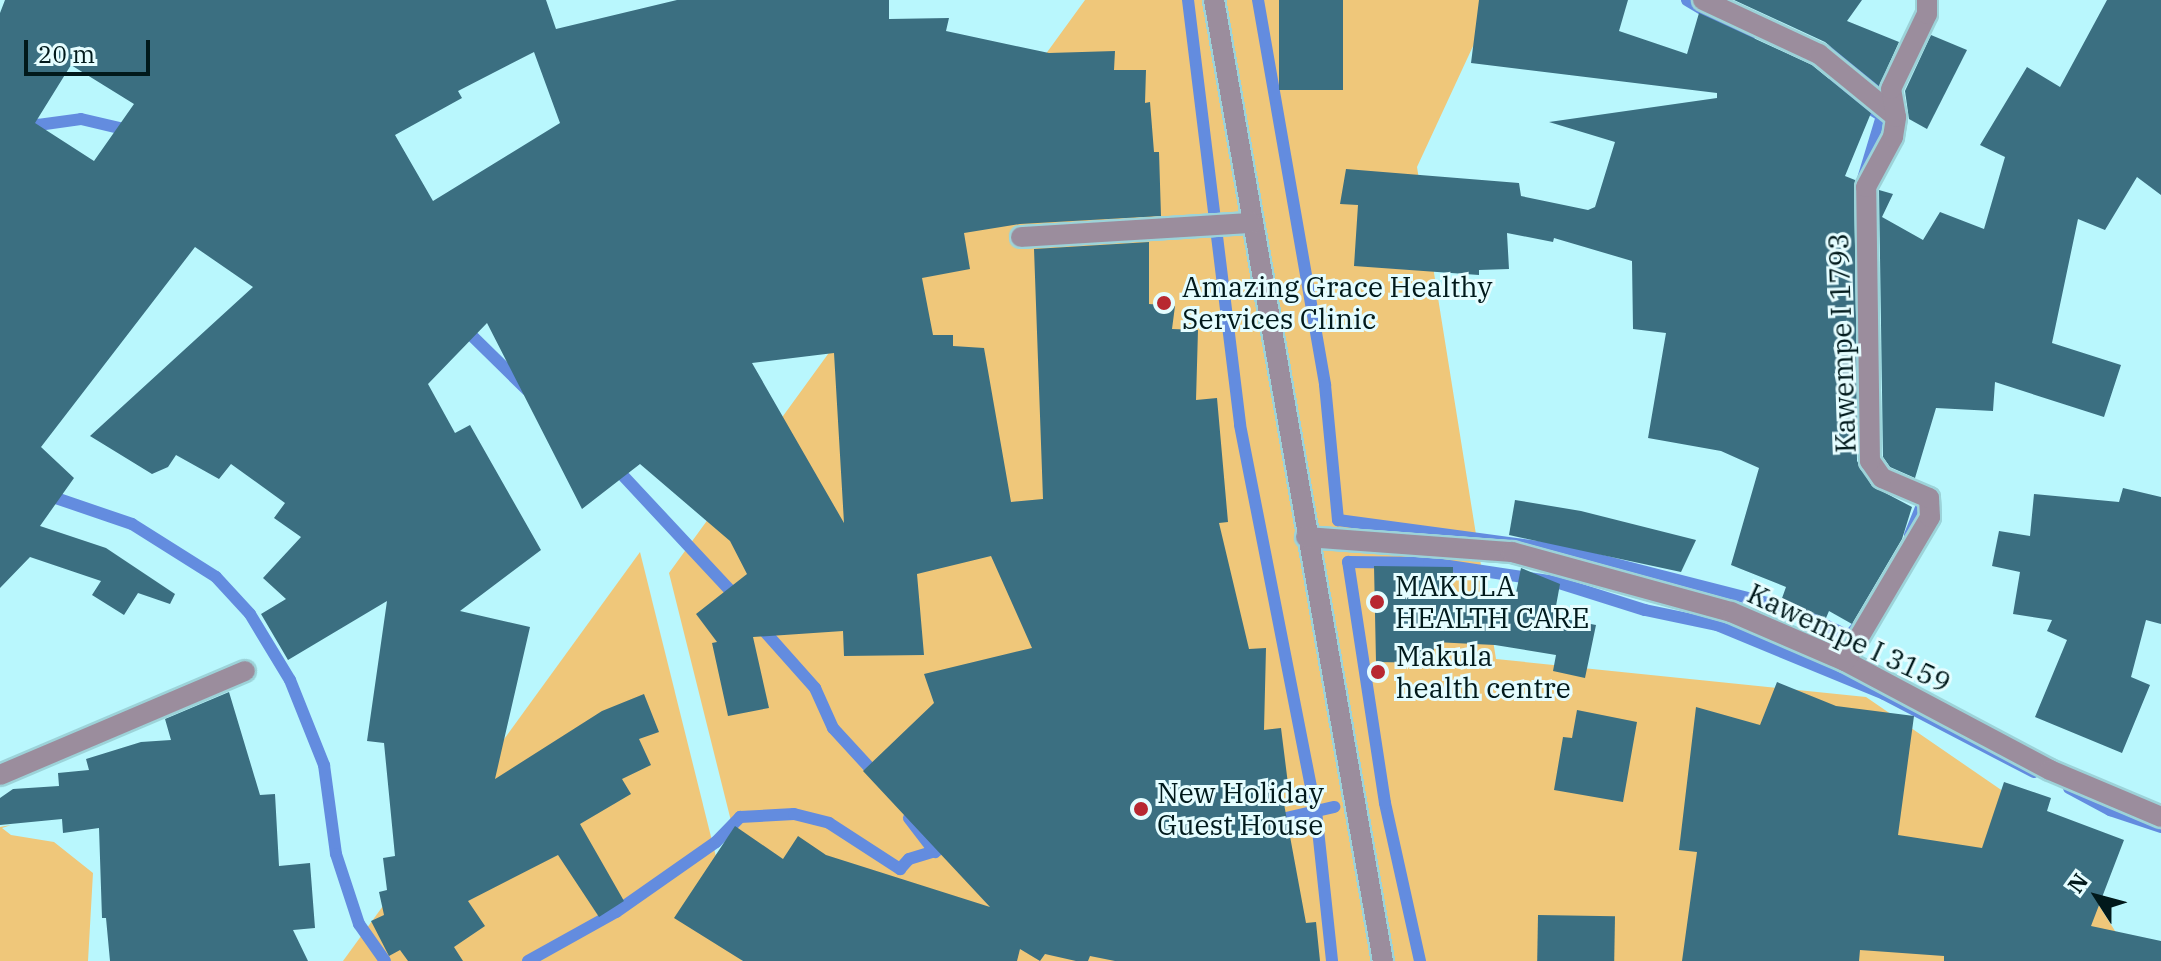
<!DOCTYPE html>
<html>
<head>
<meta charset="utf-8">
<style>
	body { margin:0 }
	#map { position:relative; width:2161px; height:961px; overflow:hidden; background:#b9f7fd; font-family:"IBM Plex Serif",serif }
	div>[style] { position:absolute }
	.green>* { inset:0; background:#efc77a }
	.stream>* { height:12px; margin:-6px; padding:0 6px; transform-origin:6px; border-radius:6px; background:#638cdf }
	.building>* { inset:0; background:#3b6f81; transform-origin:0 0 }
	.roads { filter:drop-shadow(2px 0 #9cd3d9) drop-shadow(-2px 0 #9cd3d9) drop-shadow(0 2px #9cd3d9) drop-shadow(0 -2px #9cd3d9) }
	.minor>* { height:20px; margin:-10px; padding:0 10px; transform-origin:10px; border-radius:10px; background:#9b8d9d }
	.dots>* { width:22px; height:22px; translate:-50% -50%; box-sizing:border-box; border:4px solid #e5fdff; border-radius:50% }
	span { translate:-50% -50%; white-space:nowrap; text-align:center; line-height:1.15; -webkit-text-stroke:6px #e5fdff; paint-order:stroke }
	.poi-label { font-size:28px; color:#01191b }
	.left { translate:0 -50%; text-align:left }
	.street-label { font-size:28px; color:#01191b }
	.north { position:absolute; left:2057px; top:857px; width:80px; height:80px; -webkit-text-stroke:6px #e5fdff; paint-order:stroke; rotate:306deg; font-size:22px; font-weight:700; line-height:32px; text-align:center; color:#01191b }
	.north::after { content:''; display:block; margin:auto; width:28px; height:36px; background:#01191b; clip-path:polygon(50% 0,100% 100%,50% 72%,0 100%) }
	.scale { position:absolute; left:24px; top:40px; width:126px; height:36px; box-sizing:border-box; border:4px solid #01191b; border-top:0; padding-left:10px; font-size:24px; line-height:28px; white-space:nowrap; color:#01191b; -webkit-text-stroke:6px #e5fdff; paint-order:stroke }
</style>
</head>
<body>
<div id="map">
	<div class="green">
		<i style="clip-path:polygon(1085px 0,1543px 0,1474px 44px,1417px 167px,1496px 659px,1866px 697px,2045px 820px,2134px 961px,766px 961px,669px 573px)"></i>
		<i style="clip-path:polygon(640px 552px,742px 961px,343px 961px)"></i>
		<i style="clip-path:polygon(11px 825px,2px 828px,11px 835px,54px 842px,93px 873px,88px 961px,0 961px,0 827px)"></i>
	</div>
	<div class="stream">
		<i style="left:1188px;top:0;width:428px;rotate:83deg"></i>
		<i style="left:1240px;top:425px;width:393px;rotate:78.9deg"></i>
		<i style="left:1316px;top:811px;width:151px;rotate:83.9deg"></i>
		<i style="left:1258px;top:0;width:391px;rotate:80.1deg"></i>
		<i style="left:1325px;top:385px;width:136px;rotate:84.5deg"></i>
		<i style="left:1338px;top:520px;width:224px;rotate:7.7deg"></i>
		<i style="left:1560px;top:550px;width:235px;rotate:14.3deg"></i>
		<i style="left:1788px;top:608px;width:67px;rotate:24.7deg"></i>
		<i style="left:1849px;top:636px;width:12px;rotate:-48deg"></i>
		<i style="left:1687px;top:0;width:72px;rotate:30.8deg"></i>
		<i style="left:1825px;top:50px;width:66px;rotate:33.9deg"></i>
		<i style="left:1880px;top:87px;width:19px;rotate:-51deg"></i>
		<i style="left:1831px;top:84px;width:60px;rotate:32.1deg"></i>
		<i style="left:1882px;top:116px;width:108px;rotate:106.8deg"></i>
		<i style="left:27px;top:133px;width:14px;rotate:-36deg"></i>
		<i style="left:38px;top:125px;width:43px;rotate:-7.9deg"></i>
		<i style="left:81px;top:119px;width:52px;rotate:13.2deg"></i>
		<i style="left:1860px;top:315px;width:32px;rotate:97deg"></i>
		<i style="left:1856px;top:347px;width:20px;rotate:70deg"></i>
		<i style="left:463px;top:327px;width:90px;rotate:44.5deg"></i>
		<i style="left:615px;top:467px;width:182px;rotate:47deg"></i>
		<i style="left:44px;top:494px;width:93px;rotate:18.8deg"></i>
		<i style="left:132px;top:524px;width:99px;rotate:32.2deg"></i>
		<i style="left:216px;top:577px;width:50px;rotate:47.4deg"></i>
		<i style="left:250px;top:614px;width:77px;rotate:58.8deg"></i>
		<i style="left:290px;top:680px;width:92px;rotate:68.2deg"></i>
		<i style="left:324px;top:765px;width:90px;rotate:82.3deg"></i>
		<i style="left:336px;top:854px;width:74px;rotate:71.8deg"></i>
		<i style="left:359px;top:924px;width:45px;rotate:54.9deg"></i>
		<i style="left:1910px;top:535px;width:37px;rotate:-68deg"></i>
		<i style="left:1924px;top:501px;width:5px;rotate:-169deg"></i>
		<i style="left:758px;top:624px;width:86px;rotate:48.3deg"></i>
		<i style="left:815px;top:688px;width:44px;rotate:65.8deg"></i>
		<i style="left:833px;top:728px;width:68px;rotate:47.4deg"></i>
		<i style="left:2069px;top:788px;width:47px;rotate:28.2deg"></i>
		<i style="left:2110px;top:810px;width:54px;rotate:18.4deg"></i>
		<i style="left:909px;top:818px;width:43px;rotate:52.6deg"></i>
		<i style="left:1273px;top:821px;width:63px;rotate:-12.9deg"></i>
		<i style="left:528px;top:961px;width:101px;rotate:-29.1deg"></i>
		<i style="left:616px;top:912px;width:122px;rotate:-35deg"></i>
		<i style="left:716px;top:842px;width:35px;rotate:-46deg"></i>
		<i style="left:740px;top:817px;width:54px;rotate:-3.2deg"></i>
		<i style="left:794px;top:814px;width:36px;rotate:14deg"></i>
		<i style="left:829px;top:823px;width:85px;rotate:32.9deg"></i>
		<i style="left:900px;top:869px;width:13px;rotate:-48deg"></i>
		<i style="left:909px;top:859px;width:30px;rotate:-17deg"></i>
		<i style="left:1420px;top:961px;width:162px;rotate:-102.5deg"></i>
		<i style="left:1385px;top:803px;width:244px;rotate:-98.7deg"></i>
		<i style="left:1348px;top:562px;width:81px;rotate:0.7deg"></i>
		<i style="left:1429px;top:563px;width:128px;rotate:8.5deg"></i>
		<i style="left:1556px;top:582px;width:93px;rotate:17.5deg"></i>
		<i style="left:1645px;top:610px;width:74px;rotate:11.8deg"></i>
		<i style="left:1717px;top:625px;width:181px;rotate:22.4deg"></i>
		<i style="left:1884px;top:694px;width:169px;rotate:27.5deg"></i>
	</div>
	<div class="building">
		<i style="clip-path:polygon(evenodd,5px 0,546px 0,556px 29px,677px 0,889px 0,889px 19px,949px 18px,946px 31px,1049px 53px,1115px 51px,1114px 70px,1146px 70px,1145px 103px,1150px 102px,1154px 152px,1159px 152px,1161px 216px,1020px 224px,964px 233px,970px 269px,922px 278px,933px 335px,953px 335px,953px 346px,984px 348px,1011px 502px,1043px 499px,1034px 249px,1149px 242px,1149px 304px,1175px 306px,1172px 329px,1198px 330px,1196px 400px,1217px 398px,1228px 522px,1219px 523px,1249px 649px,1266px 648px,1264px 730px,1281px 728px,1289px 792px,1282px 793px,1306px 923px,1316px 922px,1320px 961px,1115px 961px,1090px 956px,1088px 961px,1076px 961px,1045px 954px,1040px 961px,1020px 949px,1017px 961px,743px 961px,674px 918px,735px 826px,783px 859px,798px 836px,826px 855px,990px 907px,863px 771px,934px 703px,924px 674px,1032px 648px,991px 556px,917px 574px,924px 655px,844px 656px,843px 631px,753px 637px,769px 708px,728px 716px,712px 643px,717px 642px,696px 614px,747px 574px,730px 541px,640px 464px,582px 509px,487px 323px,428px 384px,455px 433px,470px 425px,541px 550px,460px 611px,530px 627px,495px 779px,602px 711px,644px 694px,659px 732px,639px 739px,651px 765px,622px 779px,631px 794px,580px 824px,624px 901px,599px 917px,558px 855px,468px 901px,485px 926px,454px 947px,463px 961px,408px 961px,400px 950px,389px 956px,371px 921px,384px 915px,379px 892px,387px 890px,383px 858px,395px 856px,384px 743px,367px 741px,387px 601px,288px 660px,261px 614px,286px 599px,263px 578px,301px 537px,274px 518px,285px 503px,231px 464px,219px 479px,176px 455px,168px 467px,152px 474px,90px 436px,253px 287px,195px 247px,41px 447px,74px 478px,40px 526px,106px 548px,175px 594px,170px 604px,138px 593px,124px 615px,92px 595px,101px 581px,30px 557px,0 588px,0 13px,5px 0,534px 52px,560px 123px,433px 201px,395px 135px,462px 98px,458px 91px,534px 52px,5px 0,71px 65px,134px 104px,94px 161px,35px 123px,71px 65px,5px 0,834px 353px,844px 523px,752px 363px,834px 353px)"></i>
		<i style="left:1279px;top:0;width:64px;height:90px"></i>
		<i style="clip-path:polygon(1479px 0,1628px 0,1619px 31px,1687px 54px,1699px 13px,1812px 65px,1871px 113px,1845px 176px,1855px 180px,1857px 461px,1872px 486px,1912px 507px,1902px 539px,1852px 624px,1829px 611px,1826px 618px,1781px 601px,1786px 587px,1731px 565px,1759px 468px,1721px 451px,1648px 438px,1666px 333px,1633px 329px,1632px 261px,1554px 238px,1553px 242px,1507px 233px,1509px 269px,1479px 270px,1479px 275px,1354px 266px,1358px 205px,1340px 204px,1346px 169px,1519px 183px,1521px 196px,1588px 210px,1595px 207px,1615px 142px,1549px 122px,1717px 98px,1717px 93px,1471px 63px)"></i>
		<i style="clip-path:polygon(1734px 0,1862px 0,1847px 21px,1899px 42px,1879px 86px,1825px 42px)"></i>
		<i style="clip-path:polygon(2107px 0,2161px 0,2161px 195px,2137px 177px,2105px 230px,2078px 219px,2052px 343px,2121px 365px,2104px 417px,1995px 382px,1993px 411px,1936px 408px,1915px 478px,1890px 467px,1883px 457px,1879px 190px,1893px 194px,1882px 217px,1923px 240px,1940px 212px,1984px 229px,2005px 157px,1980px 145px,2027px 67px,2060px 87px)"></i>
		<i style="clip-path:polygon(1931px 35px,1967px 50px,1927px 129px,1909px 119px,1905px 91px)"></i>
		<i style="clip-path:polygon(2123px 488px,2161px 497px,2161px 624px,2146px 620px,2131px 677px,2150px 685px,2122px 753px,2035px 717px,2067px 640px,2047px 631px,2052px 620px,2013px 614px,2020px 572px,1992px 566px,1999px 531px,2030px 536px,2034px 494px,2119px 502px)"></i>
		<i style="clip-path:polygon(1515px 500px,1581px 511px,1696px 540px,1681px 572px,1509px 535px)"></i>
		<i style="clip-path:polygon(1374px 566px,1453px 567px,1453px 594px,1515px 598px,1521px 568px,1560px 584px,1554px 617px,1596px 625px,1585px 678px,1553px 671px,1556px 655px,1495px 645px,1434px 642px,1434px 663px,1376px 662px)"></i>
		<i style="clip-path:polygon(1777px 682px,1836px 706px,1914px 716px,1898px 835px,1982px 848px,2004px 782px,2051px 798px,2047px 811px,2124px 840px,2091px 926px,2161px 941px,2161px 961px,1944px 961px,1944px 956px,1860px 950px,1859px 961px,1682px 961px,1697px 852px,1679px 850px,1696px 707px,1760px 725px)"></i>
		<i style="clip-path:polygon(229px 692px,260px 795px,275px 794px,279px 866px,310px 863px,315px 928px,293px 930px,308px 961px,110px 961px,106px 918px,102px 918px,99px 828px,63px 833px,62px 819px,0 825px,0 798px,13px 789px,59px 786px,58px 773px,89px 770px,86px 759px,141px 742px,171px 740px,165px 719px)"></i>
		<i style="clip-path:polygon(1577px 710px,1637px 722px,1623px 802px,1554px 790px,1563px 737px,1572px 738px)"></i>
		<i style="left:1538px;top:915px;width:77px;height:46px;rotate:1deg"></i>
	</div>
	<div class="roads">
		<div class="minor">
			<i style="left:1214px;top:0;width:976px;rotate:80.03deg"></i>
			<i style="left:1703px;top:0;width:128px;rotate:25deg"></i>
			<i style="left:1819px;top:54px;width:99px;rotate:39.3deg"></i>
			<i style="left:1021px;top:237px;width:231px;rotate:-3.5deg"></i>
			<i style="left:1306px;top:537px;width:207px;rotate:4.2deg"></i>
			<i style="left:1512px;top:552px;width:227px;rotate:15.3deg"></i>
			<i style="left:1731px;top:612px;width:124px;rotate:23.3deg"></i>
			<i style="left:1845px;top:661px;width:232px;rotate:28deg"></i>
			<i style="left:2050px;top:770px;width:121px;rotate:22.9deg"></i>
			<i style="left:1845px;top:661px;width:167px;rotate:-59.4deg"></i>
			<i style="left:1930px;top:517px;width:19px;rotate:-93deg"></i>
			<i style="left:1929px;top:498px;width:51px;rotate:-156.9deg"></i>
			<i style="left:1882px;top:478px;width:21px;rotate:-125deg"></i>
			<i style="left:1870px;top:461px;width:274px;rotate:-90.8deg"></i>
			<i style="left:1866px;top:187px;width:57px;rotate:-61.6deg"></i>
			<i style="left:1893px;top:137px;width:20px;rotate:-81deg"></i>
			<i style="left:1896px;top:117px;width:28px;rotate:-100deg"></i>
			<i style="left:1891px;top:89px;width:83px;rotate:-64.4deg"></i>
			<i style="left:1927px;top:14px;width:14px;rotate:-90deg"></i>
			<i style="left:0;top:775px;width:266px;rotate:-23deg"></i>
		</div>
	</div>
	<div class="dots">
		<i style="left:1164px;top:303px;background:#b82831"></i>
		<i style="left:1377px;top:602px;background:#b82831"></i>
		<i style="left:1378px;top:672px;background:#b82831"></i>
		<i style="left:1141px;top:809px;background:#b82831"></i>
	</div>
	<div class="poi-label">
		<span class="left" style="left:1182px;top:303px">Amazing Grace Healthy<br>Services Clinic</span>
		<span class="left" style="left:1395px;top:602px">MAKULA<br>HEALTH CARE</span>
		<span class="left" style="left:1396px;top:672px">Makula<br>health centre</span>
		<span class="left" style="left:1157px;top:809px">New Holiday<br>Guest House</span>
	</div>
	<div class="street-label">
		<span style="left:1842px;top:343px;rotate:-92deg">Kawempe I 1793</span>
		<span style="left:1849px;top:638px;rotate:25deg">Kawempe I 3159</span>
	</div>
	<div class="north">N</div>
	<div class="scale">20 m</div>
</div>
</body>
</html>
